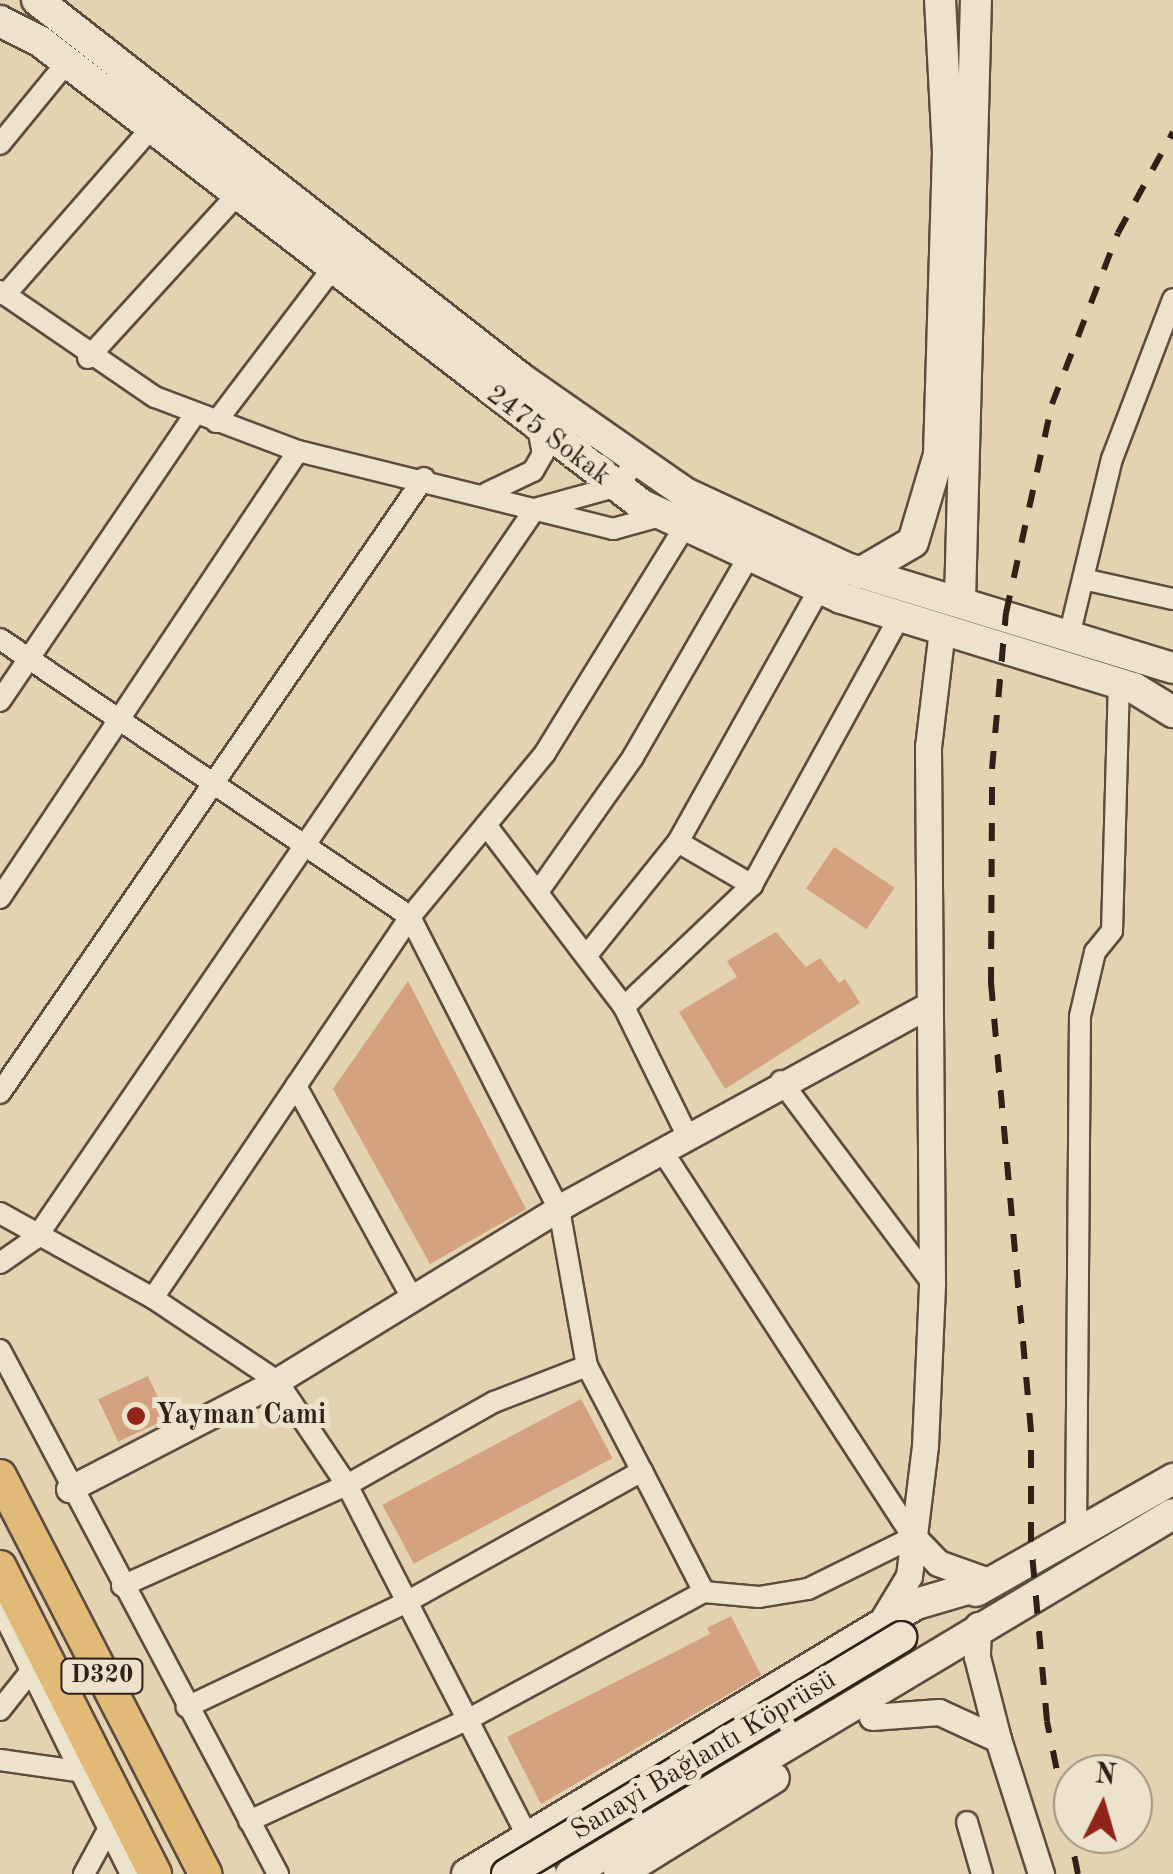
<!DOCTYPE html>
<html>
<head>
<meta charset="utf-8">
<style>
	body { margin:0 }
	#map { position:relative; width:1173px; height:1874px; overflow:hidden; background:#e4d3b1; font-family:"Old Standard TT",serif }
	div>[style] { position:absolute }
	.building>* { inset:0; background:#d4a281; transform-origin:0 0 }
	.roads { filter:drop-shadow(2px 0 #5e4c3e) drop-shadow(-2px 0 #5e4c3e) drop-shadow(0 2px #5e4c3e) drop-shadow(0 -2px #5e4c3e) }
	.minor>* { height:20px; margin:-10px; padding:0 10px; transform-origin:10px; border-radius:10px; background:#ede2cc }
	.tertiary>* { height:25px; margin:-12.5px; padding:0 12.5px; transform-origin:12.5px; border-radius:12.5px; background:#ede2cc }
	.secondary>* { height:30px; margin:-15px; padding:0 15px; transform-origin:15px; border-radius:15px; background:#ede2cc }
	.primary>* { height:32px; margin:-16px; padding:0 16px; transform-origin:16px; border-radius:16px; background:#e2ba78 }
	.rail>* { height:6px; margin-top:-3px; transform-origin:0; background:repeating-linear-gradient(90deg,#321f18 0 18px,transparent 0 36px) }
	.bridges { filter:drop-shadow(2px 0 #321f18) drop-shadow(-2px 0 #321f18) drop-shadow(0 2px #321f18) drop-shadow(0 -2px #321f18) }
	.secondary-bridge>* { height:30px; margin:-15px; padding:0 15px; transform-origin:15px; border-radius:15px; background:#ede2cc }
	.dots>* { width:28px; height:28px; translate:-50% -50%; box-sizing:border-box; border:5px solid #ede2cc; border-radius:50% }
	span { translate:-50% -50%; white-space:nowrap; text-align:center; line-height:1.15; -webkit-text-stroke:10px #ede2cc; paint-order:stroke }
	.shield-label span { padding:2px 8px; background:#ede2cc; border:2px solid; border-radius:8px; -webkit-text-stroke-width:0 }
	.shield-label { font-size:25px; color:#321f18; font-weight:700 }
	.street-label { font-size:28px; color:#321f18 }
	.poi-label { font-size:28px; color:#321f18; font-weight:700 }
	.left { translate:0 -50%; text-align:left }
	.north { position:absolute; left:1053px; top:1754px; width:100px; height:100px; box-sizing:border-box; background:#ede2cc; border:2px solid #a29484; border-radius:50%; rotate:5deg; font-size:28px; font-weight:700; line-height:40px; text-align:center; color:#321f18 }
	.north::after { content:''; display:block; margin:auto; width:35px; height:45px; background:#8f2418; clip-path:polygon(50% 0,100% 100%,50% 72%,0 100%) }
</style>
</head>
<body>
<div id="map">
	<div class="building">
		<i style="left:834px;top:847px;width:73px;height:50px;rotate:34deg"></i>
		<i style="clip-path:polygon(776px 932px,806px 967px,820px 958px,839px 983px,845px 979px,860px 1003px,725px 1089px,679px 1012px,737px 977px,727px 961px)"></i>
		<i style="clip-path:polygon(408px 981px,526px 1209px,430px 1264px,333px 1089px)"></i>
		<i style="left:148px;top:1376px;width:47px;height:55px;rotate:65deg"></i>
		<i style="left:581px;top:1399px;width:67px;height:225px;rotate:62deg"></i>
		<i style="clip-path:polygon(731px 1616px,761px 1675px,541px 1804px,507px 1737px,710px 1634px,707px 1628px)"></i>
	</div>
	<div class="roads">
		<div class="minor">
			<i style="left:0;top:144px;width:106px;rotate:-50.7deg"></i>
			<i style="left:0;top:291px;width:188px;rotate:34.4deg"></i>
			<i style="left:155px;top:397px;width:153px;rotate:20.7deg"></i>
			<i style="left:298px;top:451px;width:325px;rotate:13.9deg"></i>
			<i style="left:613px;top:529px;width:60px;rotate:-15.4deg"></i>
			<i style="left:5px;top:295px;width:222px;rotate:-48.8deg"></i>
			<i style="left:88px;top:358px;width:221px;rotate:-47.6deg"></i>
			<i style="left:216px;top:422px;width:192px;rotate:-52.8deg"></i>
			<i style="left:487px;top:493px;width:51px;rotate:-25.6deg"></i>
			<i style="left:533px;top:471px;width:20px;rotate:-60deg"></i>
			<i style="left:543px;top:454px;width:26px;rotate:-101deg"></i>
			<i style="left:1083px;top:579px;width:92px;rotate:12.5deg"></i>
			<i style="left:1070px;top:632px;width:178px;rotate:-76.4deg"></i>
			<i style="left:1112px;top:459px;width:171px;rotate:-69.1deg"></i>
			<i style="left:0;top:639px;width:495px;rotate:34.1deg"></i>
			<i style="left:410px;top:917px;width:328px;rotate:63deg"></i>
			<i style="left:559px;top:1209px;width:159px;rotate:79.9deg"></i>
			<i style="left:587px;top:1366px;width:119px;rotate:62.4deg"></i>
			<i style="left:642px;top:1471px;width:271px;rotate:150.9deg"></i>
			<i style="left:405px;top:1603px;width:242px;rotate:154.5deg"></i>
			<i style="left:0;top:701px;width:347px;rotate:-55.8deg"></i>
			<i style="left:486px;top:825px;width:228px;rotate:52.8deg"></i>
			<i style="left:624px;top:1007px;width:145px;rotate:63.8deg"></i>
			<i style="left:678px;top:842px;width:86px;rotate:30.2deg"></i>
			<i style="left:540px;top:889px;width:161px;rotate:-54.8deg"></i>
			<i style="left:633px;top:757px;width:232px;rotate:-60deg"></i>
			<i style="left:0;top:898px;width:537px;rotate:-56.31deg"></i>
			<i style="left:587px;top:955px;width:145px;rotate:-51.2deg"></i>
			<i style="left:678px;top:842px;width:291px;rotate:-60.8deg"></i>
			<i style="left:624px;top:1007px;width:177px;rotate:-43.6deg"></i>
			<i style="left:752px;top:885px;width:307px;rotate:-61.2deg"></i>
			<i style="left:781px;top:1081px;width:252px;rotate:53.2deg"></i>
			<i style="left:296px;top:1086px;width:242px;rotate:61.3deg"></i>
			<i style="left:0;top:1093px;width:747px;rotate:-55.42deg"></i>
			<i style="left:0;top:1213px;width:175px;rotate:29.1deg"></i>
			<i style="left:153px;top:1298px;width:149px;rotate:33.8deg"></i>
			<i style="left:277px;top:1381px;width:125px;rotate:56.1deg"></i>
			<i style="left:347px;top:1485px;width:437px;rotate:62.8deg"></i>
			<i style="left:0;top:1263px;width:44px;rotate:-34.8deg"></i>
			<i style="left:36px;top:1238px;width:883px;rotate:-55.61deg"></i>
			<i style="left:535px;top:509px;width:83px;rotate:-15.4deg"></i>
			<i style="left:615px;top:487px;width:33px;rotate:-49deg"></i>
			<i style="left:153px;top:1298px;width:460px;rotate:-56deg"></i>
			<i style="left:410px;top:917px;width:212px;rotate:-50.5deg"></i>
			<i style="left:545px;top:753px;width:267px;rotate:-58.3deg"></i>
			<i style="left:0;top:1350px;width:593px;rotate:62.05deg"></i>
			<i style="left:642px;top:1471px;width:136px;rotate:62.9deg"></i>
			<i style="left:1076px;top:1534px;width:518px;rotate:-89.56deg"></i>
			<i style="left:1080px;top:1016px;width:66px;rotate:-76.8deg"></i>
			<i style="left:1095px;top:952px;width:27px;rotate:-51deg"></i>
			<i style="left:1112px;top:931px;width:248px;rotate:-88.4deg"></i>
			<i style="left:122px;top:1586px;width:247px;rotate:-24.2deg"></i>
			<i style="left:347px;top:1485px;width:169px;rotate:-29.5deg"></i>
			<i style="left:494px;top:1402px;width:100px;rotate:-21.2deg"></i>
			<i style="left:0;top:1607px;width:297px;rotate:63.9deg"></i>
			<i style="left:0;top:1710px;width:50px;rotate:-51.5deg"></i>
			<i style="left:0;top:1760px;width:78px;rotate:8.1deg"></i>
			<i style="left:249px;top:1821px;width:240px;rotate:-24.9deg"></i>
			<i style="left:467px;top:1720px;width:269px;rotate:-28.4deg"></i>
			<i style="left:704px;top:1592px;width:55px;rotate:5.2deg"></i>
			<i style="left:759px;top:1597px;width:50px;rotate:-9.3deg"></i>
			<i style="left:808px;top:1589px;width:117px;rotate:-26.3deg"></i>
			<i style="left:913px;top:1537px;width:460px;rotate:-123deg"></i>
			<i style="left:967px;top:1822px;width:54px;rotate:73.9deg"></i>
			<i style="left:84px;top:1874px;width:50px;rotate:-61.4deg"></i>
		</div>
		<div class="tertiary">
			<i style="left:69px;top:1489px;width:234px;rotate:-27.4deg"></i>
			<i style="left:277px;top:1381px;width:342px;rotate:-31.5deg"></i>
			<i style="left:569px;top:1202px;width:406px;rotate:-28.7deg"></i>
			<i style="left:913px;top:1537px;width:36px;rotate:46deg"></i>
			<i style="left:938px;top:1563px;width:56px;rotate:19.7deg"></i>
			<i style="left:883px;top:1619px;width:50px;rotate:-58.8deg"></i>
			<i style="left:909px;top:1576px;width:131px;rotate:-83deg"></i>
			<i style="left:925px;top:1446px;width:163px;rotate:-87.5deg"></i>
			<i style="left:932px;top:1283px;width:536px;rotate:-90.43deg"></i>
			<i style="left:928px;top:747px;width:119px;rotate:-83.2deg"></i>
			<i style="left:978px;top:1625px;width:32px;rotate:92deg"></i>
			<i style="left:977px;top:1657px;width:85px;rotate:75.6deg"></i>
			<i style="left:998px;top:1739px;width:142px;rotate:72.3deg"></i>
			<i style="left:872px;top:1717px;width:67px;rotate:-4.3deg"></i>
			<i style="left:939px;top:1712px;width:65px;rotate:24.6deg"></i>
		</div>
		<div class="secondary">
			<i style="left:37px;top:0;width:617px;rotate:38.02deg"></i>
			<i style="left:523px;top:380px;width:198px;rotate:34.9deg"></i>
			<i style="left:685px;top:493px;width:181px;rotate:24.9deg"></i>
			<i style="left:849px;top:569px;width:339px;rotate:17deg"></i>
			<i style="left:0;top:21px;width:46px;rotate:27.1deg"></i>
			<i style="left:41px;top:42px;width:759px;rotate:37.61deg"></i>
			<i style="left:642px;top:505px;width:220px;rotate:25deg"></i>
			<i style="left:841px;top:598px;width:307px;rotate:17.1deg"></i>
			<i style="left:1134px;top:688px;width:46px;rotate:31.6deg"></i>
			<i style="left:860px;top:573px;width:61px;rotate:-30.3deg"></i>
			<i style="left:913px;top:542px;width:91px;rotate:-73.4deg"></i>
			<i style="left:939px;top:455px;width:303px;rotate:-88.3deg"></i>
			<i style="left:948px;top:152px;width:152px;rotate:-93deg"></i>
			<i style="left:960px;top:601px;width:601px;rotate:-88.48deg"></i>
			<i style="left:976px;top:1591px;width:227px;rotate:-29.6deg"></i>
			<i style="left:467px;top:1874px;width:524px;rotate:-31.02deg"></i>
			<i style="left:916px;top:1604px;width:78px;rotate:-16.3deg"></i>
			<i style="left:571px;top:1874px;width:701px;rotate:-30.88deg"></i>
			<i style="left:619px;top:1874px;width:182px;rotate:-31.8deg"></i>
		</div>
		<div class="primary">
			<i style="left:0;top:1476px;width:448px;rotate:62.7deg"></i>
			<i style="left:0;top:1567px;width:344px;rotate:63.2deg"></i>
		</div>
	</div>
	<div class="rail">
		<i style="left:1078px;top:1874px;width:156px;rotate:-101.5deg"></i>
		<i style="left:1047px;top:1721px;width:182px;rotate:-95.1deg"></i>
		<i style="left:1031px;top:1540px;width:109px;rotate:-90deg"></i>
		<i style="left:1031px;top:1431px;width:448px;rotate:-95.1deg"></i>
		<i style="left:991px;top:985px;width:216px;rotate:-89.7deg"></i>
		<i style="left:992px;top:769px;width:157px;rotate:-84.9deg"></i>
		<i style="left:1006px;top:613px;width:214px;rotate:-77.6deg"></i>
		<i style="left:1052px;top:404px;width:183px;rotate:-68.9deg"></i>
		<i style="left:1118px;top:233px;width:115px;rotate:-61.4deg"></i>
	</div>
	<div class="bridges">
		<div class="secondary-bridge">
			<i style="left:507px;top:1874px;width:460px;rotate:-31deg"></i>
		</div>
	</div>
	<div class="dots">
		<i style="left:136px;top:1416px;background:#8f2418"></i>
	</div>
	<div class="shield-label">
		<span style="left:102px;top:1676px">D320</span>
	</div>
	<div class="street-label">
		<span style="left:548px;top:436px;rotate:37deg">2475 Sokak</span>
		<span style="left:704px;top:1756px;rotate:-31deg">Sanayi Bağlantı Köprüsü</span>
	</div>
	<div class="poi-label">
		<span class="left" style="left:156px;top:1416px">Yayman Cami</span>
	</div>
	<div class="north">N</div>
</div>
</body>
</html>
